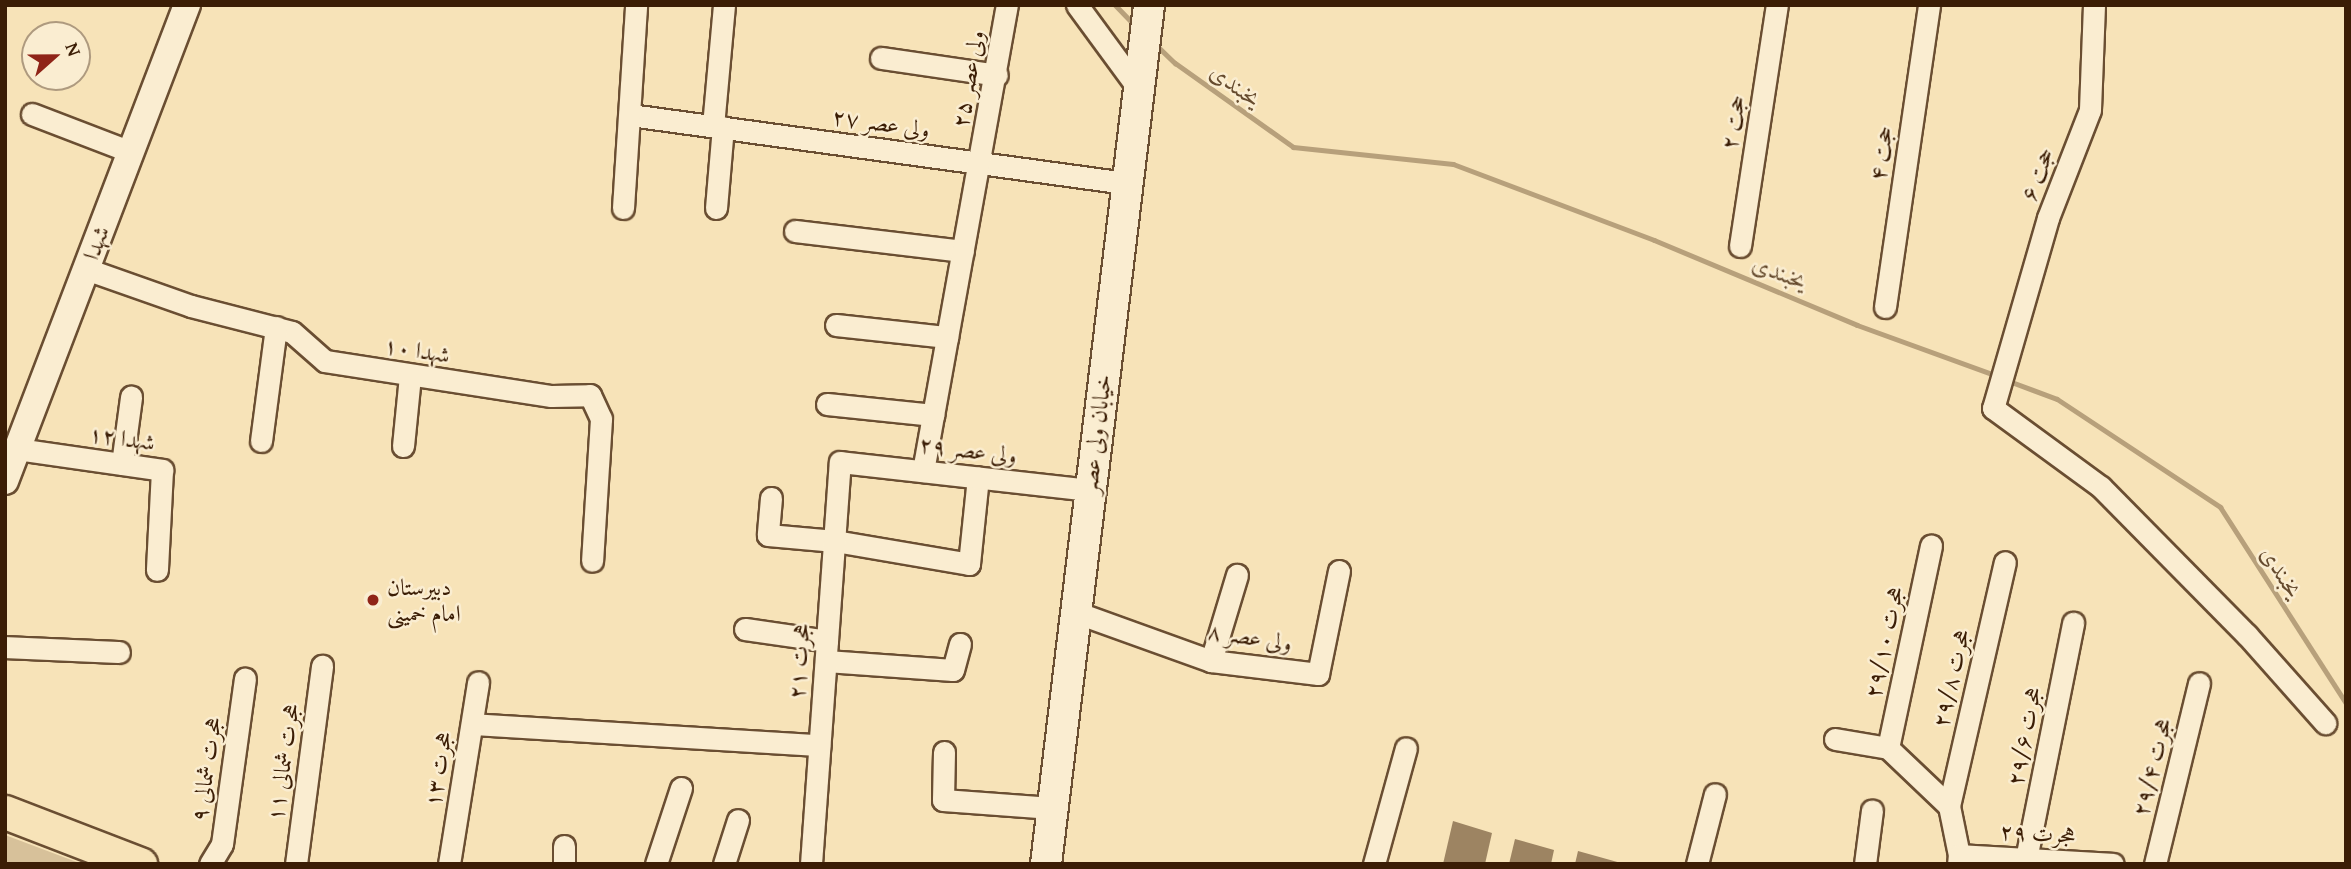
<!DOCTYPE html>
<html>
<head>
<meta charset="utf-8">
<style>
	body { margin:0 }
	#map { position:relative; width:2351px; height:869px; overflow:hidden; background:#f7e3b8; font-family:"Gentium Book Plus",Amiri,serif }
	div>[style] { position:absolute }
	.green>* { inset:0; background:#d7c19a }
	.stream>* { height:5px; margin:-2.5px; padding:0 2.5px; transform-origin:2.5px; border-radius:2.5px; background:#b7a07b }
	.building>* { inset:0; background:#9d8462 }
	.roads { filter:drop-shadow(2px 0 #6a4e32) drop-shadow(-2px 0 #6a4e32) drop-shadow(0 2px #6a4e32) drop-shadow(0 -2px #6a4e32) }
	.minor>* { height:21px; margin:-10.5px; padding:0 10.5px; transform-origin:10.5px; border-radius:10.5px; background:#faedd1 }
	.tertiary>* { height:26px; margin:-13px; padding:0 13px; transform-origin:13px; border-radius:13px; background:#faedd1 }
	.secondary>* { height:30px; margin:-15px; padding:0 15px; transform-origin:15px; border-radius:15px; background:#faedd1 }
	.primary>* { height:33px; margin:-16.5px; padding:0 16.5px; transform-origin:16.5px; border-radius:16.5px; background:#f7e3b8 }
	.dots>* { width:19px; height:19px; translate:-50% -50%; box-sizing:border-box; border:4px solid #faedd1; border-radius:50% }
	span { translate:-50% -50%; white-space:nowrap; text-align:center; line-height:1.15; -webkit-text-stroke:5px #faedd1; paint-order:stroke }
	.street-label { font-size:23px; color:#3b1d05 }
	.poi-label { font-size:23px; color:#3b1d05 }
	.left { translate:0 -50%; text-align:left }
	.water-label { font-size:24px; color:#664b2e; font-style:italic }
	.frame { position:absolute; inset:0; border:7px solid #3b1d05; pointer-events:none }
	.north { position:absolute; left:21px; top:21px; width:70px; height:70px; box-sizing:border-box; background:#faedd1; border:2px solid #ae9a7f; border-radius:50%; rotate:69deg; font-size:19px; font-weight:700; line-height:28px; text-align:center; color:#3b1d05 }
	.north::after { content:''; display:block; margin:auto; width:24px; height:32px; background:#8f2418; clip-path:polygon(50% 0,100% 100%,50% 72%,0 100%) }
</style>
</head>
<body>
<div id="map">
	<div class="green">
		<i style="clip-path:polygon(5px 835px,82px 864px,5px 864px)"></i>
	</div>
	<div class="stream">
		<i style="left:1115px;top:5px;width:32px;rotate:46deg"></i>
		<i style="left:1155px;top:44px;width:28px;rotate:44deg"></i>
		<i style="left:1175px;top:63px;width:145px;rotate:35.4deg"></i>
		<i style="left:1293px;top:147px;width:161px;rotate:6.1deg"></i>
		<i style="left:1453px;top:164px;width:215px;rotate:20.7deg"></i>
		<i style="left:1654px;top:240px;width:220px;rotate:22.7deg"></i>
		<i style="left:1857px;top:325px;width:149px;rotate:20deg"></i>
		<i style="left:2006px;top:380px;width:54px;rotate:20.4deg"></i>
		<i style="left:2057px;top:399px;width:196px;rotate:33.5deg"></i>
		<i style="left:2220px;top:507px;width:233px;rotate:57.3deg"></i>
	</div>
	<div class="building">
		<i style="clip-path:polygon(1453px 821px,1492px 833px,1485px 864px,1443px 864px)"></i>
		<i style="clip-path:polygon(1515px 839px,1554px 850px,1551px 864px,1509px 864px)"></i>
		<i style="clip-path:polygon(1578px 851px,1621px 863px,1620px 864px,1575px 864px)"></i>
	</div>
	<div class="roads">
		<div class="minor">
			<i style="left:1077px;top:5px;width:103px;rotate:53.7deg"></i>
			<i style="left:2094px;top:5px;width:105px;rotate:92.2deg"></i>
			<i style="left:2090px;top:110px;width:116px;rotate:111.3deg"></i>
			<i style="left:2048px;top:218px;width:198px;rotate:106.1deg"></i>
			<i style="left:1993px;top:408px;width:134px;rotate:36.2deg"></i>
			<i style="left:2101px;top:487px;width:208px;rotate:45.4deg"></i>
			<i style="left:2247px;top:635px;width:118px;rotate:48.4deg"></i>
			<i style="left:881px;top:58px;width:117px;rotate:8.3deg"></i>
			<i style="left:32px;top:114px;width:106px;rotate:21deg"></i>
			<i style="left:630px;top:115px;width:501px;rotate:7.81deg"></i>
			<i style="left:713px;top:126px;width:121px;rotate:-84.8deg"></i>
			<i style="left:623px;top:208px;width:203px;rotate:-86.3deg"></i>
			<i style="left:716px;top:208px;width:81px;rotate:-85.1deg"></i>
			<i style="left:795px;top:231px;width:169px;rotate:6.8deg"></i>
			<i style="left:1740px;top:246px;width:244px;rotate:-81.3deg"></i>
			<i style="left:86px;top:269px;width:111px;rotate:19.4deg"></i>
			<i style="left:191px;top:306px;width:104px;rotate:14.4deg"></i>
			<i style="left:292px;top:332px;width:44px;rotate:41.3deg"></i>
			<i style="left:325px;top:361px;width:229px;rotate:8.8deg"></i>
			<i style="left:551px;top:396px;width:39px;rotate:-1deg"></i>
			<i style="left:590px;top:395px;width:26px;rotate:65deg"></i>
			<i style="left:601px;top:419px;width:142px;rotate:93.6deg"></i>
			<i style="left:1885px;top:307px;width:305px;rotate:-81.7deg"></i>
			<i style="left:836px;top:325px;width:112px;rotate:6.2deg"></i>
			<i style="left:827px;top:404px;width:107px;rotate:5.9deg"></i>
			<i style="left:261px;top:441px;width:115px;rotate:-82.5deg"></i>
			<i style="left:403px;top:446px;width:70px;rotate:-84.3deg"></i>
			<i style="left:17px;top:449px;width:147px;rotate:8.2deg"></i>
			<i style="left:162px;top:470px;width:100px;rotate:92.9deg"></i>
			<i style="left:122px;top:464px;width:68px;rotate:-82.3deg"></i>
			<i style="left:923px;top:471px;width:474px;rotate:-79.8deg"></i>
			<i style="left:771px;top:498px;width:37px;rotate:95deg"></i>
			<i style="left:768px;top:535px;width:67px;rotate:5.1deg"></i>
			<i style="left:835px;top:541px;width:136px;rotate:9.7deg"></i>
			<i style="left:969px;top:564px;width:87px;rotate:-84.1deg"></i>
			<i style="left:1075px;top:612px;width:145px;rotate:19.8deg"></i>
			<i style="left:1211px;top:661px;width:108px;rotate:6.9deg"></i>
			<i style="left:1318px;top:674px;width:105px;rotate:-78.5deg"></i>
			<i style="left:745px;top:629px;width:83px;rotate:8.3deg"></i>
			<i style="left:5px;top:647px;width:114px;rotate:2.5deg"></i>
			<i style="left:826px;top:661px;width:127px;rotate:4.1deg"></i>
			<i style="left:953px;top:670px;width:27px;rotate:-75deg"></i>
			<i style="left:1211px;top:661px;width:90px;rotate:-73.2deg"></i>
			<i style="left:472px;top:724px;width:348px;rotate:3.5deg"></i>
			<i style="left:1835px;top:739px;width:54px;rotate:9.6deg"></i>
			<i style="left:1888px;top:748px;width:84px;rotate:43.6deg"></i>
			<i style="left:1949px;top:806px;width:50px;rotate:78.5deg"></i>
			<i style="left:1959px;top:855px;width:9px;rotate:96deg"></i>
			<i style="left:1888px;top:748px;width:207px;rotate:-78deg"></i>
			<i style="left:944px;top:752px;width:48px;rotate:91.2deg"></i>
			<i style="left:943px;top:800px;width:109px;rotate:4.2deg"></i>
			<i style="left:1949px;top:806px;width:250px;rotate:-77.1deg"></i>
			<i style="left:1959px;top:855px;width:154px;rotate:3.3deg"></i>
			<i style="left:2026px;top:859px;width:241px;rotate:-78.7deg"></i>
			<i style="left:210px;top:864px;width:23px;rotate:-59deg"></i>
			<i style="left:222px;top:844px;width:167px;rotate:-82.1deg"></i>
			<i style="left:296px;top:864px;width:200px;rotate:-82.5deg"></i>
			<i style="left:449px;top:864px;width:184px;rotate:-80.9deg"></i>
			<i style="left:564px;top:864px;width:18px;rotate:-90deg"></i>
			<i style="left:656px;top:864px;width:80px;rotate:-71.8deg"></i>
			<i style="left:724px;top:864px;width:46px;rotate:-72.3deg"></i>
			<i style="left:811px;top:864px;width:403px;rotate:-85.9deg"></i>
			<i style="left:840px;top:462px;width:252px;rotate:6.4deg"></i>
			<i style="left:1374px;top:864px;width:120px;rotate:-74.6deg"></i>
			<i style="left:1697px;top:864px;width:72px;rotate:-75.6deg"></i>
			<i style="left:1865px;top:864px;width:54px;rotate:-82.6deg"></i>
			<i style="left:2155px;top:864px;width:186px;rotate:-76.3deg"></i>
		</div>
		<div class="tertiary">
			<i style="left:5px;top:481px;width:510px;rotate:-69.08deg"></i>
		</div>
		<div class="secondary">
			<i style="left:1046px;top:864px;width:865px;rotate:-83.16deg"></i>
		</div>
		<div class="primary">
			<i style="left:5px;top:812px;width:145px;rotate:21.1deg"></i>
		</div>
	</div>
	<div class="dots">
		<i style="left:373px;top:600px;background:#8f2418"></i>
	</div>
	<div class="street-label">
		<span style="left:968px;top:79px;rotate:-80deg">ولی عصر ۲۵</span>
		<span style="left:1733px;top:122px;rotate:-81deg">حجت ۲</span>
		<span style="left:881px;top:123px;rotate:8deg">ولی عصر ۲۷</span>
		<span style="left:1881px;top:153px;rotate:-82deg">حجت ۴</span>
		<span style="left:2037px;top:174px;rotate:-69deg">حجت ۶</span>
		<span style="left:96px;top:243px;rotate:-69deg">شهدا</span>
		<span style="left:417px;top:350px;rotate:9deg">شهدا ۱۰</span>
		<span style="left:1096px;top:434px;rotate:-83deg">خیابان ولی عصر</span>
		<span style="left:122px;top:438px;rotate:8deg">شهدا ۱۲</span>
		<span style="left:968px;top:450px;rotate:7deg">ولی عصر ۲۹</span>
		<span style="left:1250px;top:637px;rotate:9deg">ولی عصر ۸</span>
		<span style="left:1884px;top:642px;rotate:-78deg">هجرت ۲۹/۱۰</span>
		<span style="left:799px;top:661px;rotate:-86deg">هجرت ۲۱</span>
		<span style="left:1951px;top:678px;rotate:-77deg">هجرت ۲۹/۸</span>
		<span style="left:2024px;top:736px;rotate:-79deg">هجرت ۲۹/۶</span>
		<span style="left:283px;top:762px;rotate:-82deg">هجرت شمالی ۱۱</span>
		<span style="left:2152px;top:767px;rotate:-76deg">هجرت ۲۹/۴</span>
		<span style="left:206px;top:769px;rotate:-82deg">هجرت شمالی ۹</span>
		<span style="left:438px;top:769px;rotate:-81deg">هجرت ۱۳</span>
		<span style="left:2038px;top:833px;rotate:3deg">هجرت ۲۹</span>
	</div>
	<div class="poi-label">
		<span class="left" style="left:387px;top:600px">دبیرستان<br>امام خمینی</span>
	</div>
	<div class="water-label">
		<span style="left:1236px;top:85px;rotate:36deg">یخبندی</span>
		<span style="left:1780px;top:272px;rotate:21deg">یخبندی</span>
		<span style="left:2282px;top:572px;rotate:57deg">یخبندی</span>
	</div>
	<div class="frame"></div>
	<div class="north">N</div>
</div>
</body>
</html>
